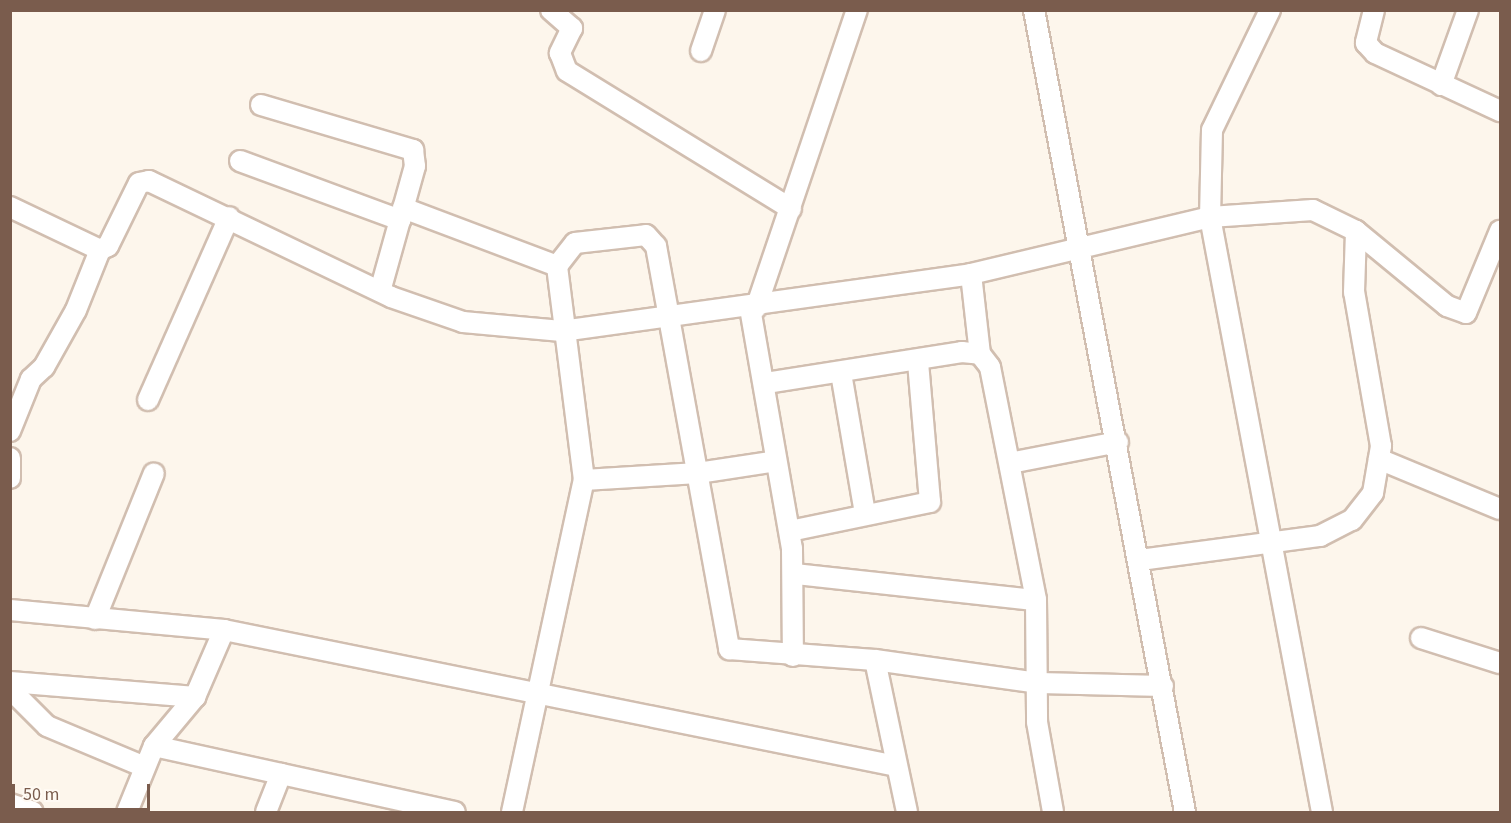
<!DOCTYPE html>
<html>
<head>
<meta charset="utf-8">
<style>
	body { margin:0 }
	#map { position:relative; width:1511px; height:823px; overflow:hidden; background:#fdf6ec; font-family:"Source Sans 3",sans-serif }
	div>[style] { position:absolute }
	.roads { filter:drop-shadow(2px 0 #d1beb0) drop-shadow(-2px 0 #d1beb0) drop-shadow(0 2px #d1beb0) drop-shadow(0 -2px #d1beb0) }
	.minor>* { height:20px; margin:-10px; padding:0 10px; transform-origin:10px; border-radius:10px; background:#fff }
	span { translate:-50% -50%; white-space:nowrap; text-align:center; line-height:1.15; -webkit-text-stroke:4.5px #fffaf3; paint-order:stroke }
	.frame { position:absolute; inset:0; border:12px solid #7a5c4d; pointer-events:none }
	.scale { position:absolute; left:12px; top:784px; width:138px; height:27px; box-sizing:border-box; border:3px solid #7a5c4d; border-top:0; padding-left:8px; font-size:18px; line-height:21px; white-space:nowrap; color:#7a5c4d; -webkit-text-stroke:4px #fffaf3; paint-order:stroke }
</style>
</head>
<body>
<div id="map">
	<div class="roads">
		<div class="minor">
			<i style="left:551px;top:10px;width:28px;rotate:41deg"></i>
			<i style="left:572px;top:28px;width:28px;rotate:116deg"></i>
			<i style="left:560px;top:53px;width:19px;rotate:69deg"></i>
			<i style="left:567px;top:71px;width:263px;rotate:31.6deg"></i>
			<i style="left:1034px;top:10px;width:816px;rotate:79.34deg"></i>
			<i style="left:1270px;top:10px;width:133px;rotate:115.8deg"></i>
			<i style="left:1212px;top:130px;width:87px;rotate:91.3deg"></i>
			<i style="left:1210px;top:217px;width:605px;rotate:79.34deg"></i>
			<i style="left:1374px;top:10px;width:34px;rotate:104deg"></i>
			<i style="left:1366px;top:43px;width:13px;rotate:48deg"></i>
			<i style="left:1375px;top:53px;width:138px;rotate:24.9deg"></i>
			<i style="left:701px;top:51px;width:43px;rotate:-71.1deg"></i>
			<i style="left:1441px;top:85px;width:80px;rotate:-70.2deg"></i>
			<i style="left:261px;top:105px;width:159px;rotate:16.5deg"></i>
			<i style="left:413px;top:150px;width:16px;rotate:83deg"></i>
			<i style="left:415px;top:166px;width:130px;rotate:105.6deg"></i>
			<i style="left:240px;top:161px;width:171px;rotate:20.2deg"></i>
			<i style="left:10px;top:207px;width:100px;rotate:25.5deg"></i>
			<i style="left:100px;top:250px;width:9px;rotate:-27deg"></i>
			<i style="left:108px;top:246px;width:70px;rotate:-63.8deg"></i>
			<i style="left:139px;top:183px;width:10px;rotate:-11deg"></i>
			<i style="left:149px;top:181px;width:268px;rotate:25.6deg"></i>
			<i style="left:391px;top:297px;width:76px;rotate:19.1deg"></i>
			<i style="left:463px;top:322px;width:99px;rotate:5.2deg"></i>
			<i style="left:562px;top:331px;width:413px;rotate:-7.9deg"></i>
			<i style="left:971px;top:274px;width:246px;rotate:-13.4deg"></i>
			<i style="left:1210px;top:217px;width:103px;rotate:-3.9deg"></i>
			<i style="left:1313px;top:210px;width:48px;rotate:26deg"></i>
			<i style="left:1356px;top:231px;width:118px;rotate:39.5deg"></i>
			<i style="left:1447px;top:306px;width:20px;rotate:20deg"></i>
			<i style="left:1466px;top:313px;width:89px;rotate:-67.5deg"></i>
			<i style="left:403px;top:208px;width:165px;rotate:20.6deg"></i>
			<i style="left:971px;top:274px;width:81px;rotate:83.6deg"></i>
			<i style="left:750px;top:308px;width:245px;rotate:80.1deg"></i>
			<i style="left:792px;top:549px;width:107px;rotate:89.5deg"></i>
			<i style="left:756px;top:308px;width:315px;rotate:-71.3deg"></i>
			<i style="left:841px;top:373px;width:143px;rotate:80.3deg"></i>
			<i style="left:766px;top:383px;width:198px;rotate:-9deg"></i>
			<i style="left:962px;top:352px;width:18px;rotate:6deg"></i>
			<i style="left:980px;top:354px;width:16px;rotate:52deg"></i>
			<i style="left:990px;top:367px;width:237px;rotate:78.8deg"></i>
			<i style="left:1036px;top:600px;width:122px;rotate:89.5deg"></i>
			<i style="left:1037px;top:722px;width:91px;rotate:79.9deg"></i>
			<i style="left:148px;top:400px;width:200px;rotate:-66.1deg"></i>
			<i style="left:10px;top:431px;width:56px;rotate:-68deg"></i>
			<i style="left:31px;top:379px;width:18px;rotate:-43deg"></i>
			<i style="left:44px;top:367px;width:65px;rotate:-60.7deg"></i>
			<i style="left:76px;top:310px;width:65px;rotate:-68.2deg"></i>
			<i style="left:10px;top:458px;width:20px;rotate:90deg"></i>
			<i style="left:1379px;top:459px;width:131px;rotate:22.5deg"></i>
			<i style="left:1010px;top:463px;width:110px;rotate:-11deg"></i>
			<i style="left:584px;top:480px;width:114px;rotate:-3.5deg"></i>
			<i style="left:698px;top:473px;width:79px;rotate:-8.7deg"></i>
			<i style="left:790px;top:531px;width:143px;rotate:-11.7deg"></i>
			<i style="left:930px;top:502px;width:141px;rotate:-94.9deg"></i>
			<i style="left:1140px;top:560px;width:182px;rotate:-7.6deg"></i>
			<i style="left:1320px;top:536px;width:36px;rotate:-27deg"></i>
			<i style="left:1352px;top:520px;width:34px;rotate:-52deg"></i>
			<i style="left:1373px;top:493px;width:48px;rotate:-80.3deg"></i>
			<i style="left:1381px;top:446px;width:156px;rotate:-99.9deg"></i>
			<i style="left:1354px;top:292px;width:61px;rotate:-88.1deg"></i>
			<i style="left:795px;top:574px;width:242px;rotate:6.2deg"></i>
			<i style="left:10px;top:610px;width:215px;rotate:5.3deg"></i>
			<i style="left:224px;top:630px;width:686px;rotate:11.44deg"></i>
			<i style="left:95px;top:619px;width:157px;rotate:-68deg"></i>
			<i style="left:1421px;top:638px;width:83px;rotate:17.6deg"></i>
			<i style="left:875px;top:660px;width:155px;rotate:78.1deg"></i>
			<i style="left:10px;top:682px;width:186px;rotate:4.6deg"></i>
			<i style="left:10px;top:689px;width:52px;rotate:45deg"></i>
			<i style="left:47px;top:726px;width:106px;rotate:22.7deg"></i>
			<i style="left:154px;top:746px;width:64px;rotate:-50.1deg"></i>
			<i style="left:195px;top:697px;width:73px;rotate:-66.6deg"></i>
			<i style="left:10px;top:804px;width:24px;rotate:19deg"></i>
			<i style="left:127px;top:812px;width:71px;rotate:-67.8deg"></i>
			<i style="left:154px;top:746px;width:308px;rotate:12.4deg"></i>
			<i style="left:266px;top:812px;width:41px;rotate:-68.5deg"></i>
			<i style="left:512px;top:812px;width:340px;rotate:-77.8deg"></i>
			<i style="left:584px;top:480px;width:216px;rotate:-97.2deg"></i>
			<i style="left:557px;top:266px;width:29px;rotate:-52deg"></i>
			<i style="left:575px;top:243px;width:71px;rotate:-6.4deg"></i>
			<i style="left:646px;top:235px;width:15px;rotate:48deg"></i>
			<i style="left:656px;top:246px;width:410px;rotate:79.7deg"></i>
			<i style="left:729px;top:649px;width:146px;rotate:4.3deg"></i>
			<i style="left:875px;top:660px;width:166px;rotate:8deg"></i>
			<i style="left:1039px;top:683px;width:124px;rotate:1.4deg"></i>
		</div>
	</div>
	<div class="frame"></div>
	<div class="scale">50 m</div>
</div>
</body>
</html>
